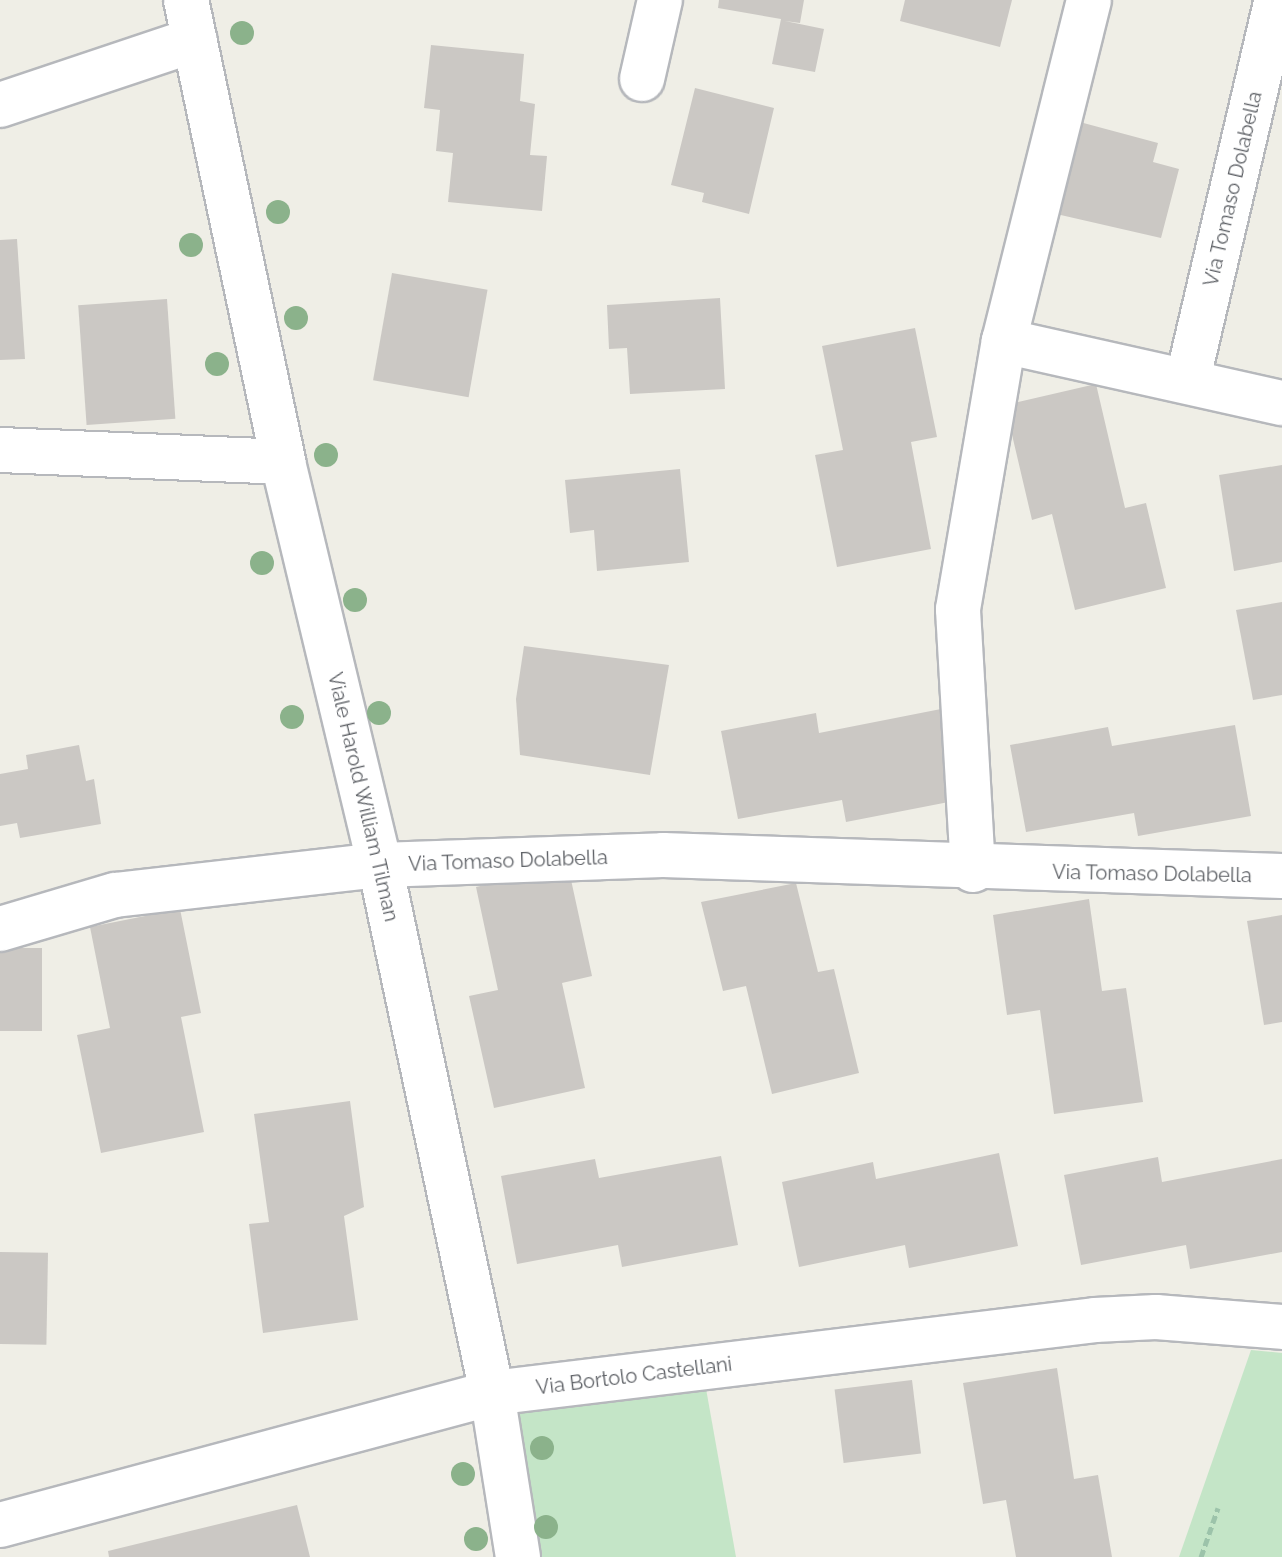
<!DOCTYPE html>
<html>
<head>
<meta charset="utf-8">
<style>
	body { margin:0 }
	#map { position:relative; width:1282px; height:1557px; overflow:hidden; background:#efeee6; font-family:Raleway,sans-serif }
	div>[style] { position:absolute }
	.green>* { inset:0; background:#c4e5c7 }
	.building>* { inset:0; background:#cbc8c4; transform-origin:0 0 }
	.path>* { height:5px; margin-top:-2.5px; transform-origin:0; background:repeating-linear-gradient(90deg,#9cc3aa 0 8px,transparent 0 12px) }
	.roads { filter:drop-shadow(2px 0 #b6b8bc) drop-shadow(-2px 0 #b6b8bc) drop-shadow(0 2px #b6b8bc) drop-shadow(0 -2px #b6b8bc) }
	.minor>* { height:44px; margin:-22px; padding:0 22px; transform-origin:22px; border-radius:22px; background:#fff }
	.trees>* { width:24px; height:24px; margin:-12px; border-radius:50%; background:#8bb28b }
	span { translate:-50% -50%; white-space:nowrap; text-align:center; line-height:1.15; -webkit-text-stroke:6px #fff; paint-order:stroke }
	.street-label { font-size:20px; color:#5e6166 }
</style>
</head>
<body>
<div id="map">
	<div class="green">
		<i style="clip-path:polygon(1251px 1350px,1282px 1353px,1282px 1557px,1179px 1557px)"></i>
		<i style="clip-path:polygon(705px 1383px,736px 1557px,525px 1557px,510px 1406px)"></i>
	</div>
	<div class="building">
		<i style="clip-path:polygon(719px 0,804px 0,800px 23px,785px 21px,824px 29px,815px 72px,772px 64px,781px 19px,718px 8px)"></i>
		<i style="clip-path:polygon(905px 0,1012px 0,1000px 47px,900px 21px)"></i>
		<i style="clip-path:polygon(431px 45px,524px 54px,520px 101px,535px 104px,530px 155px,547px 156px,542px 211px,448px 202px,453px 153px,436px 151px,440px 110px,424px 108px)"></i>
		<i style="clip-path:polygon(695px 88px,774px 108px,749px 214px,702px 202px,704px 193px,671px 185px)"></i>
		<i style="clip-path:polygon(1076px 121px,1158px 143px,1153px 162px,1179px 169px,1161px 238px,1052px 213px)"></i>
		<i style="clip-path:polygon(17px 239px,25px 359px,0 360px,0 240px)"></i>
		<i style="left:392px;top:273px;width:97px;height:109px;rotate:10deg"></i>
		<i style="clip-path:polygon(720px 298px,725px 389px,630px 394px,627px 348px,609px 349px,607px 305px)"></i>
		<i style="left:167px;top:299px;width:120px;height:89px;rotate:86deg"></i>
		<i style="clip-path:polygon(915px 328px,937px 437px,911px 442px,931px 549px,837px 567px,815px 455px,843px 450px,822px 346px)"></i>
		<i style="clip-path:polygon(1096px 384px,1125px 508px,1146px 503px,1166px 588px,1075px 610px,1052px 514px,1032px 520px,1005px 405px)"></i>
		<i style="clip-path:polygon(1282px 465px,1282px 562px,1234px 571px,1219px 475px)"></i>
		<i style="clip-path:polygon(680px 469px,689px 562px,597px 571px,594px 530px,570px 533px,565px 480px)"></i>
		<i style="clip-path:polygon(1282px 602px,1282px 695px,1253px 700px,1236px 610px)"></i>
		<i style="clip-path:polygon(524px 646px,669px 665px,650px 775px,520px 755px,516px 699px)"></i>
		<i style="clip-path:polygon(941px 709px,959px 800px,846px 822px,842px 800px,738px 819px,721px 731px,816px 713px,819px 733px)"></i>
		<i style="clip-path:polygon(1235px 725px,1251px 816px,1138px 836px,1134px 813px,1026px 832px,1010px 745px,1108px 727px,1112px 746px)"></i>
		<i style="clip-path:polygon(79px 745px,86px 781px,94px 779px,101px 824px,20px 838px,17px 823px,0 826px,0 774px,28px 769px,26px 755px)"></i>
		<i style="clip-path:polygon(568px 866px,592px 976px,562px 983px,585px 1088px,494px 1108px,469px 996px,498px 990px,476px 887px)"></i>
		<i style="clip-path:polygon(796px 883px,818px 972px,834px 969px,859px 1073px,772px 1094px,746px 986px,723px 991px,701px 902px)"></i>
		<i style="clip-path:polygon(1089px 899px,1102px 991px,1126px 988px,1143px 1102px,1054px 1114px,1040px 1010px,1007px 1015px,993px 915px)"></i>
		<i style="clip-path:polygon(180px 909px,201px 1013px,181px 1017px,204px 1132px,101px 1153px,77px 1035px,110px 1028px,90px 927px)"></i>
		<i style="clip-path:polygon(1282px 915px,1282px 1022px,1264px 1025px,1247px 921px)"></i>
		<i style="left:0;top:948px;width:42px;height:83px"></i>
		<i style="clip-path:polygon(350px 1101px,364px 1207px,344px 1216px,358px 1320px,263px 1333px,249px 1224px,269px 1222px,254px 1114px)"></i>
		<i style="clip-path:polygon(999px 1153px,1018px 1246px,909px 1268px,905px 1245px,799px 1267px,782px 1182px,873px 1162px,876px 1179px)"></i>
		<i style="clip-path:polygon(721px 1156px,738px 1245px,622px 1267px,618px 1245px,517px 1264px,501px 1176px,595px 1159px,599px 1178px)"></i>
		<i style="clip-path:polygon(1158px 1157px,1162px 1182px,1282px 1159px,1282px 1252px,1190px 1269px,1186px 1245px,1081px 1265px,1064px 1175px)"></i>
		<i style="left:0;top:1252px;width:48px;height:92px;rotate:1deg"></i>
		<i style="clip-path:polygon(1057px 1368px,1074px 1479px,1098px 1475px,1112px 1557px,1016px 1557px,1006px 1500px,983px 1504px,963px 1383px)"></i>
		<i style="left:912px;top:1380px;width:74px;height:78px;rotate:83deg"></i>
		<i style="clip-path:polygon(297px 1505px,310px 1557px,109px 1557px,108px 1551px)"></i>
	</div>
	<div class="path">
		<i style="left:1201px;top:1557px;width:52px;rotate:-70.9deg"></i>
	</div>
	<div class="roads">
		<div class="minor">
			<i style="left:186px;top:0;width:472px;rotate:78.1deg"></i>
			<i style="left:283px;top:462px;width:415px;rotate:76.5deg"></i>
			<i style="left:380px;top:865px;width:540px;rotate:78.02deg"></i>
			<i style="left:492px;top:1393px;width:166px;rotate:81deg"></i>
			<i style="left:642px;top:79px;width:81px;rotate:-77.2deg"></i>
			<i style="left:0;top:105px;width:205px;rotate:-18.5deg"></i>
			<i style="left:1004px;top:341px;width:285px;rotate:12.6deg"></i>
			<i style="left:1188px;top:378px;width:388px;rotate:-76.8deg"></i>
			<i style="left:0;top:450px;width:283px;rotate:2.4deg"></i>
			<i style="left:973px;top:870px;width:261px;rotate:-93.3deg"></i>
			<i style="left:958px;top:609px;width:272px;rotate:-80.3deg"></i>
			<i style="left:1004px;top:341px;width:351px;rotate:-76deg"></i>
			<i style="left:0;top:929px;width:120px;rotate:-16.5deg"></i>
			<i style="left:115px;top:895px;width:267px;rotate:-6.5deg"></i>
			<i style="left:380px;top:865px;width:283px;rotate:-2deg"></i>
			<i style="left:663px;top:855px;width:619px;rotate:1.94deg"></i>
			<i style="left:0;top:1525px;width:509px;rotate:-15.02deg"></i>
			<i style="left:492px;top:1393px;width:607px;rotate:-6.9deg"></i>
			<i style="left:1095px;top:1320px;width:61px;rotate:-2.8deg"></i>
			<i style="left:1156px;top:1317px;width:126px;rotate:4.5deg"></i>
		</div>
	</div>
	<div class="trees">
		<i style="left:242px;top:33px"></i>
		<i style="left:278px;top:212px"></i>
		<i style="left:191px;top:245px"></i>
		<i style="left:296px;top:318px"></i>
		<i style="left:217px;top:364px"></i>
		<i style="left:326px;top:455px"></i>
		<i style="left:262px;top:563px"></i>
		<i style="left:355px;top:600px"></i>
		<i style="left:379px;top:713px"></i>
		<i style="left:292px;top:717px"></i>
		<i style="left:542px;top:1448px"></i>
		<i style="left:463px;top:1474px"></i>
		<i style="left:546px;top:1527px"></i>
		<i style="left:476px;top:1539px"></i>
	</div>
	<div class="street-label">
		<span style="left:1233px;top:189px;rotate:-77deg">Via Tomaso Dolabella</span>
		<span style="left:363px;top:797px;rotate:77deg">Viale Harold William Tilman</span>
		<span style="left:508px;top:861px;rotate:-2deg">Via Tomaso Dolabella</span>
		<span style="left:1152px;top:874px;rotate:1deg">Via Tomaso Dolabella</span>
		<span style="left:634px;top:1376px;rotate:-7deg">Via Bortolo Castellani</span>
	</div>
</div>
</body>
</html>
